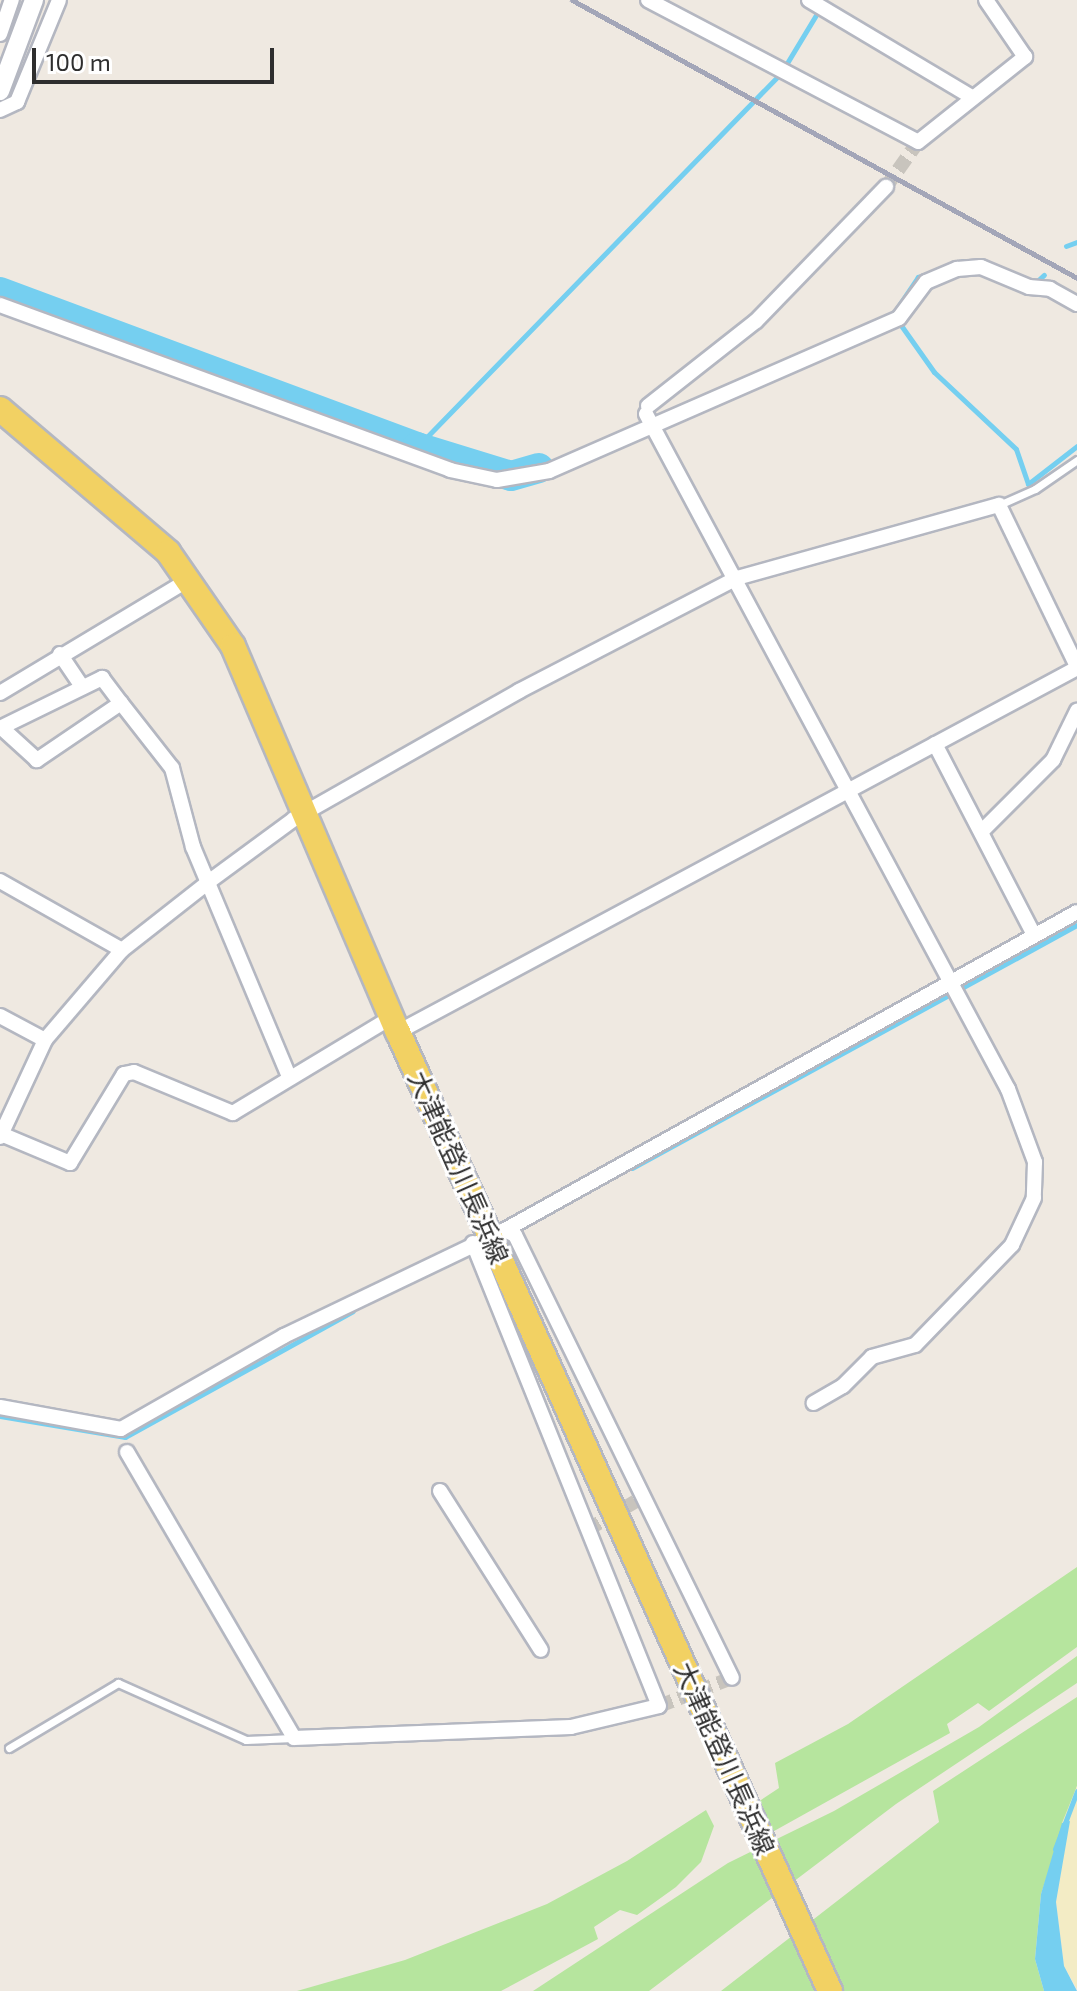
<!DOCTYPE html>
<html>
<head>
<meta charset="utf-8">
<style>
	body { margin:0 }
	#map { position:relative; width:1077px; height:1991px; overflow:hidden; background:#efe9e1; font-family:"Exo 2","Noto Sans JP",sans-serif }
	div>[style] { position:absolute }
	.green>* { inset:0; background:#b6e59e }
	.sand>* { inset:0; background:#f3ecc5 }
	.water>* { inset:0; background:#75cff0 }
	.stream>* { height:5px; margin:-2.5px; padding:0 2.5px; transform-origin:2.5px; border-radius:2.5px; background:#75cff0 }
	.river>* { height:30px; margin:-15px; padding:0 15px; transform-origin:15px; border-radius:15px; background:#75cff0 }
	.minor-tunnel>* { height:14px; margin-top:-7px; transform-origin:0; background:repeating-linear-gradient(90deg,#c8c4bd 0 14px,transparent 0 21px) }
	.roads { filter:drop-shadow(2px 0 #b4b7c1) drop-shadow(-2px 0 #b4b7c1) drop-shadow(0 2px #b4b7c1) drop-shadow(0 -2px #b4b7c1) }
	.service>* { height:7px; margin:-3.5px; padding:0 3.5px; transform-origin:3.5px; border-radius:3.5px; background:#fff }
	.minor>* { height:14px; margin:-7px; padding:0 7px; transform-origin:7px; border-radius:7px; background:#fff }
	.tertiary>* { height:18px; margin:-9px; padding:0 9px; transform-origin:9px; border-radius:9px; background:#fff }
	.primary>* { height:24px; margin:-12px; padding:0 12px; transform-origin:12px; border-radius:12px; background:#f2d163 }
	.rail>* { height:5px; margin:-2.5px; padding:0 2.5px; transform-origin:2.5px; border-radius:2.5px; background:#a3a6b8 }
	span { translate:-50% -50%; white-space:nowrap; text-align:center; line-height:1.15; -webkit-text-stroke:6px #fff; paint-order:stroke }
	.street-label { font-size:26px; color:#2e2e2e }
	.scale { position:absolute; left:32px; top:48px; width:242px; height:36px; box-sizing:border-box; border:4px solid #2e2e2e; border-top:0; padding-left:10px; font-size:24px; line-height:28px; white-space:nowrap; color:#2e2e2e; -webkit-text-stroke:6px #fff; paint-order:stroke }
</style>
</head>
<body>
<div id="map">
	<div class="green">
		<i style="clip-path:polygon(1077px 1567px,1077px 1647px,989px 1711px,978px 1703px,947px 1724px,950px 1733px,767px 1835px,755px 1804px,779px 1788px,775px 1763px,848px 1724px)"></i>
		<i style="clip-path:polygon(1077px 1656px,1077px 1683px,896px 1804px,649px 1991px,533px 1991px,728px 1863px,834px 1811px,979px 1727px)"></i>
		<i style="clip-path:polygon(1077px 1697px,1077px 1786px,1041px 1894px,1035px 1959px,1044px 1991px,721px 1991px,939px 1822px,933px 1791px)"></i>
		<i style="clip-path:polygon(706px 1810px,714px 1826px,701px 1862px,676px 1887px,637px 1915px,620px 1910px,594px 1927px,598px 1939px,501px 1991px,297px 1991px,405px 1960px,547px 1904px,627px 1861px)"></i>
	</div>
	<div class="sand">
		<i style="clip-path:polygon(1077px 1786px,1077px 1989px,1064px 1966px,1056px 1902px,1069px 1822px,1062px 1823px)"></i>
	</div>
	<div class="water">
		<i style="clip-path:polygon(1070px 1821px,1056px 1902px,1064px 1966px,1077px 1991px,1044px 1991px,1035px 1959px,1041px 1894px,1062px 1823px)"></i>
	</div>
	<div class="stream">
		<i style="left:1066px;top:246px;width:12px;rotate:-20deg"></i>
		<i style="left:978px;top:261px;width:15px;rotate:180deg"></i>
		<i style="left:963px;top:261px;width:48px;rotate:160.4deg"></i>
		<i style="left:918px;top:277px;width:45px;rotate:124deg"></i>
		<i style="left:893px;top:314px;width:71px;rotate:54.7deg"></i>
		<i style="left:934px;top:372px;width:112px;rotate:43.2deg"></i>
		<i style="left:1016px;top:449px;width:37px;rotate:71deg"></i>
		<i style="left:1028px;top:484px;width:62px;rotate:-37.8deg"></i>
		<i style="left:1035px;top:283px;width:12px;rotate:-42deg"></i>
		<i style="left:417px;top:447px;width:522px;rotate:-45.78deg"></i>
		<i style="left:781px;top:73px;width:85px;rotate:-58.9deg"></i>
		<i style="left:632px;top:1168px;width:507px;rotate:-28.64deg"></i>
		<i style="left:0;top:1416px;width:127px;rotate:9.5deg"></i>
		<i style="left:125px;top:1437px;width:260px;rotate:-28.9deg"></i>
		<i style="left:1055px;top:1849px;width:62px;rotate:-69.2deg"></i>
	</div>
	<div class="river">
		<i style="left:0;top:292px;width:445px;rotate:20.4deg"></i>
		<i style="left:417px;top:447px;width:98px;rotate:17.1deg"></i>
		<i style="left:511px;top:476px;width:29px;rotate:-16deg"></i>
	</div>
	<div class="minor-tunnel">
		<i style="left:886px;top:187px;width:55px;rotate:-54.6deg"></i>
		<i style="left:587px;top:1530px;width:65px;rotate:-30.5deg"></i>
		<i style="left:659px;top:1706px;width:78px;rotate:-21deg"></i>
	</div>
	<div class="roads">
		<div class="service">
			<i style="left:999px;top:505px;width:39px;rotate:-24deg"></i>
			<i style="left:1035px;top:489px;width:51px;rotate:-34.6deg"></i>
			<i style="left:9px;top:1748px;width:127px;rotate:-30.8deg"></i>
			<i style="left:118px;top:1683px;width:140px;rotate:24deg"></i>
			<i style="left:246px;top:1740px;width:47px;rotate:-2.4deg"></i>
		</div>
		<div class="minor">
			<i style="left:648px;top:0;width:305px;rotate:27.7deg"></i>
			<i style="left:918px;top:142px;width:137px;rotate:-38.5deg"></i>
			<i style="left:1025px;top:57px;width:69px;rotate:-124.4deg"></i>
			<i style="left:809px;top:0;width:187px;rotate:30.8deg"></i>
			<i style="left:0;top:34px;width:36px;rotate:-71deg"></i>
			<i style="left:0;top:110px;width:19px;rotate:-25deg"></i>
			<i style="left:17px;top:102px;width:110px;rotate:-67.6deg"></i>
			<i style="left:0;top:305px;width:479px;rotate:20.1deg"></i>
			<i style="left:450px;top:470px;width:48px;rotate:12deg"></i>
			<i style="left:497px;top:480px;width:53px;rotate:-9.8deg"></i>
			<i style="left:549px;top:471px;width:382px;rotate:-23.6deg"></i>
			<i style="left:899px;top:318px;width:45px;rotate:-53.1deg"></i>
			<i style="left:926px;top:282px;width:34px;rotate:-23deg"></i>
			<i style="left:957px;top:269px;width:24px;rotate:-5deg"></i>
			<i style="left:981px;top:267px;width:52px;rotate:22.6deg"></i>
			<i style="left:1029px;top:287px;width:21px;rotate:5deg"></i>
			<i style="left:1050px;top:289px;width:31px;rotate:29deg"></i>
			<i style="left:648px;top:406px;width:137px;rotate:-38.2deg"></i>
			<i style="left:756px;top:321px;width:187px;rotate:-45.9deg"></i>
			<i style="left:646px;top:414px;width:766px;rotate:61.8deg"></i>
			<i style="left:1008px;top:1089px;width:78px;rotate:69.7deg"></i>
			<i style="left:1035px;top:1162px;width:36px;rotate:92deg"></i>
			<i style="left:1034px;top:1198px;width:52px;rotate:115.1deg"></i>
			<i style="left:1012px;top:1245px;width:139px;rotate:134.1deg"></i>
			<i style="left:915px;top:1345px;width:45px;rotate:164.4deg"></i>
			<i style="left:872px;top:1357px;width:41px;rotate:135deg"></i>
			<i style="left:843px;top:1386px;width:34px;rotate:150deg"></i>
			<i style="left:60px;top:654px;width:40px;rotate:56deg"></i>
			<i style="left:0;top:693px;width:222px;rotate:-31deg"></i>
			<i style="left:121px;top:703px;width:83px;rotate:51.9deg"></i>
			<i style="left:172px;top:768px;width:82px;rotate:75.1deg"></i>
			<i style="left:193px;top:847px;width:248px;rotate:67.3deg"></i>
			<i style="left:0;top:728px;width:114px;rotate:-26.1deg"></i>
			<i style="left:102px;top:678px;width:31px;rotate:53deg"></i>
			<i style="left:121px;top:703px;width:102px;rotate:145.8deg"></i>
			<i style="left:37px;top:760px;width:45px;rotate:-137.7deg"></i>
			<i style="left:935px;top:744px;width:213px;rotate:62.6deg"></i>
			<i style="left:984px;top:829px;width:98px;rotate:-45deg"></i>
			<i style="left:1053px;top:760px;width:55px;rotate:-63.9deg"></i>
			<i style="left:0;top:881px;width:140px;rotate:29.5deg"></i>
			<i style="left:0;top:1016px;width:51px;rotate:28.1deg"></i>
			<i style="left:398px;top:1032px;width:770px;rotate:-28.19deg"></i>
			<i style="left:1px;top:1134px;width:75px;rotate:22.8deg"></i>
			<i style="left:70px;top:1163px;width:104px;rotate:-58.8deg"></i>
			<i style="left:124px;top:1074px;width:10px;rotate:-11deg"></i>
			<i style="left:134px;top:1072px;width:107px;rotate:22.5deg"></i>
			<i style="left:233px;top:1113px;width:186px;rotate:-31.1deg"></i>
			<i style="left:0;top:1137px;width:107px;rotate:-65.1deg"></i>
			<i style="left:45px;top:1040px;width:118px;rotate:-49.5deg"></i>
			<i style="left:122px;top:950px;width:108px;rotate:-38.2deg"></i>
			<i style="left:207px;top:883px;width:108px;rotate:-36.3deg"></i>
			<i style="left:294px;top:819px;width:259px;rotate:-29.6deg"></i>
			<i style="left:519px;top:691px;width:246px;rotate:-27.4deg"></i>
			<i style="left:737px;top:578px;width:272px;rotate:-15.6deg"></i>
			<i style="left:999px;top:505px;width:179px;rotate:64.2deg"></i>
			<i style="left:505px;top:1230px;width:11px;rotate:27deg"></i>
			<i style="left:515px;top:1235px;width:493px;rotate:63.9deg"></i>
			<i style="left:0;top:1407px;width:123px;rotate:10.3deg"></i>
			<i style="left:121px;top:1429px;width:188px;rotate:-29.7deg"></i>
			<i style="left:284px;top:1336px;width:245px;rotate:-25.6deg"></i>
			<i style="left:505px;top:1230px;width:654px;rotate:-29.07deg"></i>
			<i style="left:127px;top:1452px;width:331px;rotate:59.7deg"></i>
			<i style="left:294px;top:1738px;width:277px;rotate:-2.3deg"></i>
			<i style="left:571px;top:1727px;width:90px;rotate:-13.4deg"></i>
			<i style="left:659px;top:1706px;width:499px;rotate:-111.9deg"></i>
			<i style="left:440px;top:1491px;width:188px;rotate:57.6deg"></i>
		</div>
		<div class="tertiary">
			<i style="left:0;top:91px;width:97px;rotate:-69.5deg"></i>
		</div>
		<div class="primary">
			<i style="left:0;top:409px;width:221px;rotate:40.4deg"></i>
			<i style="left:168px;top:552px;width:114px;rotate:55.3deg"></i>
			<i style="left:233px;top:646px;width:420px;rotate:66.9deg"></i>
			<i style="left:398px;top:1032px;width:1052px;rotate:65.75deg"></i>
		</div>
	</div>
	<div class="rail">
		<i style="left:572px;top:0;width:576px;rotate:28.83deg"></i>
	</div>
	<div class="street-label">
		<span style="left:459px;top:1167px;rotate:66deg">大津能登川長浜線</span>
		<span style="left:725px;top:1758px;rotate:66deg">大津能登川長浜線</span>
	</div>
	<div class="scale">100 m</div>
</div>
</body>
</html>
